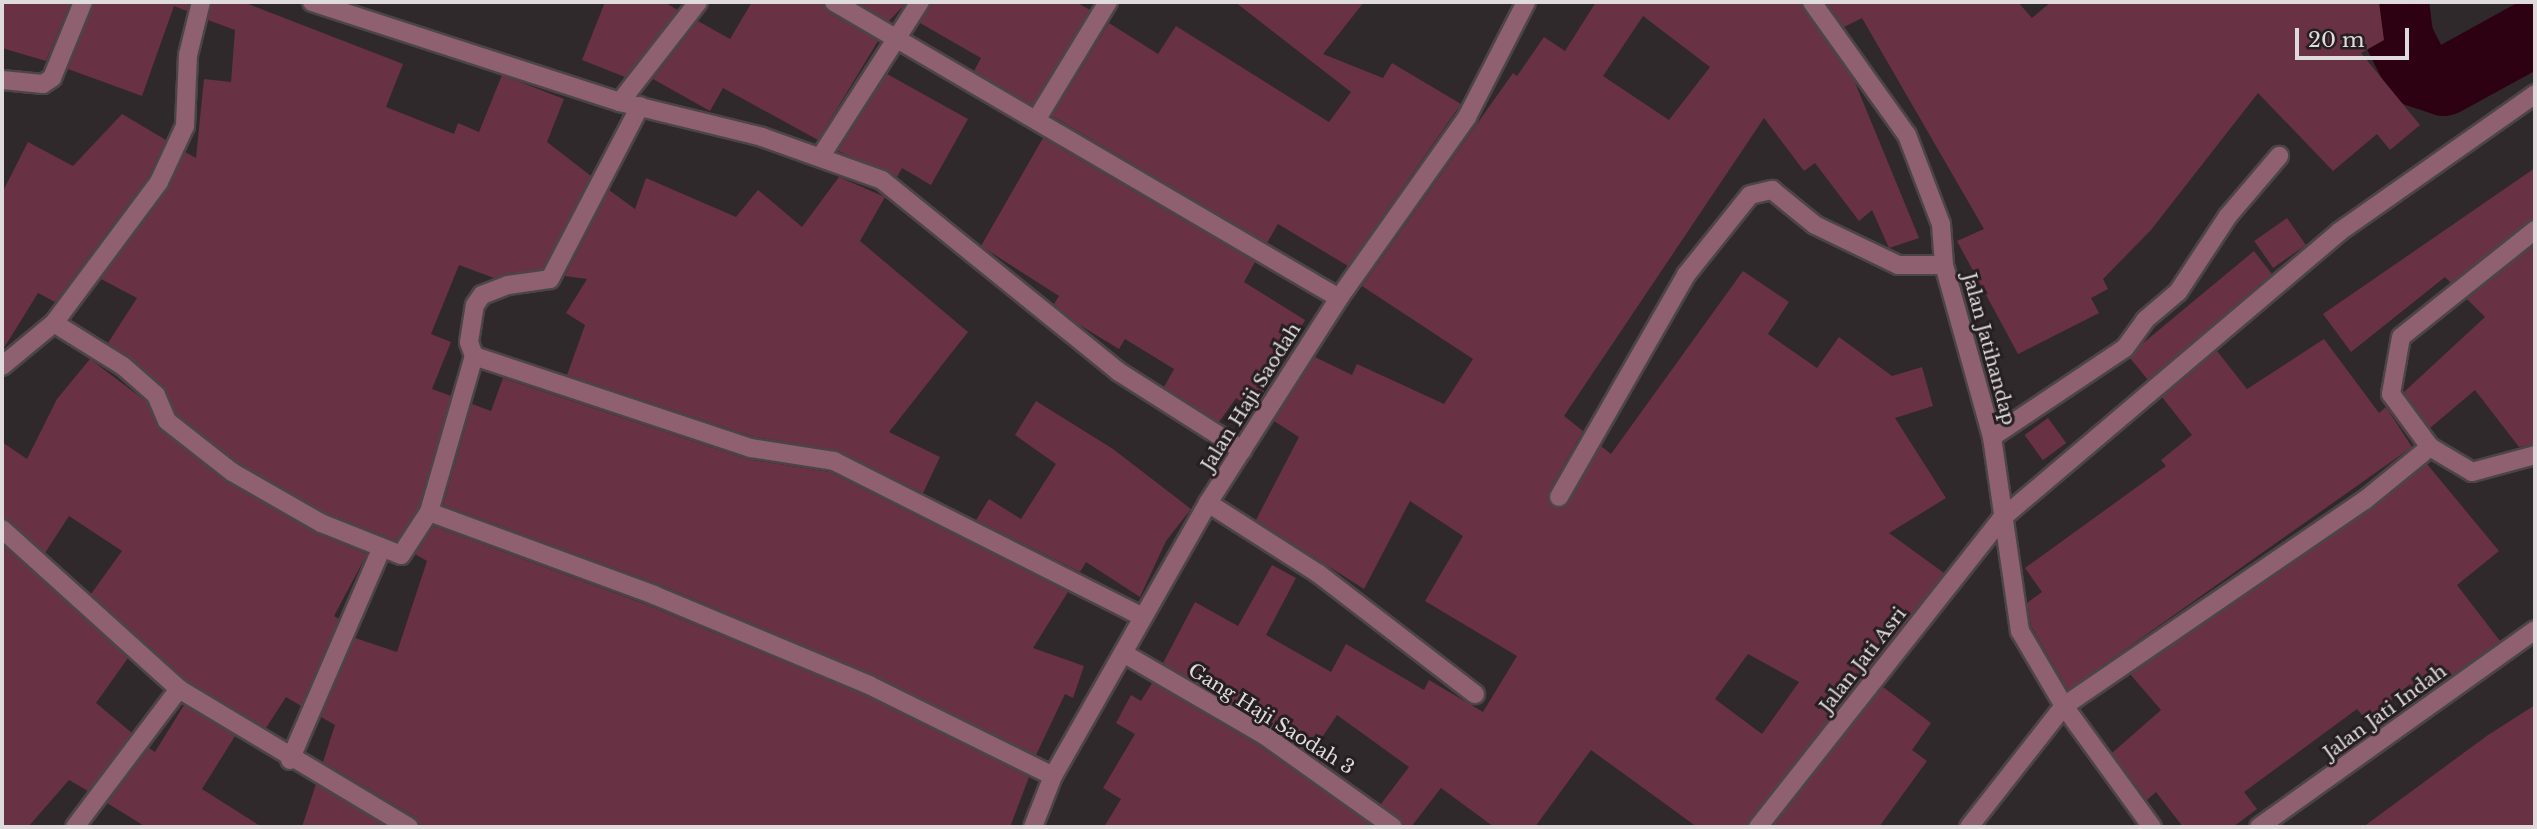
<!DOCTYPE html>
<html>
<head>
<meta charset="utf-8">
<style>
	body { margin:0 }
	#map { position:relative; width:2537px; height:829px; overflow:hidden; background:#30292b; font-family:"Libre Baskerville",serif }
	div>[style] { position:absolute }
	.river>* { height:68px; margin:-34px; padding:0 34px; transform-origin:34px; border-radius:34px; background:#2d0012 }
	.building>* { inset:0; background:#683144; transform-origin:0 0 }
	.roads { filter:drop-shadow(2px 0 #4c4547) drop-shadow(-2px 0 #4c4547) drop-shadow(0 2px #4c4547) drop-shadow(0 -2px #4c4547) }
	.minor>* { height:18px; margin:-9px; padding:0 9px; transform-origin:9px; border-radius:9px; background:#8f606f }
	span { translate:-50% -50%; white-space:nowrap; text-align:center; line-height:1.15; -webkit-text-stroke:6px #261f21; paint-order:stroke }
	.street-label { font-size:19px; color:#dfdadb }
	.frame { position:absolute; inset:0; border:4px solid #dfdadb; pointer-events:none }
	.scale { position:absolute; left:2295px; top:28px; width:114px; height:32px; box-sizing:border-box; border:4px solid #dfdadb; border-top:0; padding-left:9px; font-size:21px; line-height:24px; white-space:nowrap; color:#dfdadb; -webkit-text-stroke:5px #261f21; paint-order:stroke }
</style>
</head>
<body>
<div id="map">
	<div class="river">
		<i style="left:2395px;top:2px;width:35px;rotate:83deg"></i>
		<i style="left:2399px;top:37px;width:40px;rotate:63.4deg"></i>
		<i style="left:2417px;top:73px;width:28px;rotate:18deg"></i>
		<i style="left:2444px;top:82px;width:104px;rotate:-28.8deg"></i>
	</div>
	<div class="building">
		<i style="clip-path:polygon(2px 2px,71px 2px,46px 61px,2px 48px)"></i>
		<i style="clip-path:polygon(94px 2px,189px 2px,187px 11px,174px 6px,142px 96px,68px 69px)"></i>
		<i style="clip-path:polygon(212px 2px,243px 2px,403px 64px,386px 107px,454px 134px,458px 123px,479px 132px,502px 75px,564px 99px,547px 142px,591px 176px,543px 269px,494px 278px,459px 265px,431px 334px,451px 342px,432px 389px,451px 396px,419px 507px,397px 541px,326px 513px,238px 463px,176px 414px,164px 386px,108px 343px,137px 298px,101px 279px,168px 189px,185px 152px,196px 158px,204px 79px,231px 82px,235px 30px,208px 20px)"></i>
		<i style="clip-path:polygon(605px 2px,664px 2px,678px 10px,625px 77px,582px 60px)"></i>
		<i style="clip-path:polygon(752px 2px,823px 2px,828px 12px,878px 41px,818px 140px,723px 88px,710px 111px,653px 79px,698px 21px,730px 39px)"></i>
		<i style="clip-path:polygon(856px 2px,907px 2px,889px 21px)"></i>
		<i style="clip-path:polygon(931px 2px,1076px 2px,1090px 10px,1032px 105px,974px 71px,981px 58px,920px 23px)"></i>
		<i style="clip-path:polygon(1235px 2px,1364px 2px,1323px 54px,1383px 78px,1392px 63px,1461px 104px,1348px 266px,1278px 224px,1267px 243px,1052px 116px,1109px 23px,1158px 54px,1176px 26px,1329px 122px,1351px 92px)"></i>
		<i style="clip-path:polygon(evenodd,1596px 2px,1801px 2px,1854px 80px,1919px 238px,1889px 248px,1872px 210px,1859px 221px,1815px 163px,1804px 171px,1764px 118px,1564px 416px,1583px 431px,1549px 491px,1550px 503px,1560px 508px,1568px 503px,1601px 446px,1611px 454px,1743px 271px,1789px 302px,1768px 334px,1817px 368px,1839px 337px,1892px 376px,1922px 367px,1933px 406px,1895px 418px,1946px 498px,1889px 533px,1944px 573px,1747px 827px,1697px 827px,1591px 750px,1535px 827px,1494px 827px,1441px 788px,1411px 827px,1404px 827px,1381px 804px,1409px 767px,1337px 715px,1311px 754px,1163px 663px,1195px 602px,1238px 626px,1272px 565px,1296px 578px,1266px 635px,1331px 672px,1346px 644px,1424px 690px,1429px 680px,1483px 712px,1517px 656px,1425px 601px,1463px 536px,1410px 501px,1364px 589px,1256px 520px,1299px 437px,1274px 421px,1315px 357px,1352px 375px,1357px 364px,1444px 404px,1473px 359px,1362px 286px,1513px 73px,1517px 76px,1544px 37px,1565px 51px,1596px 2px,1643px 16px,1710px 67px,1669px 120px,1603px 76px,1643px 16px,1596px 2px,1748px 654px,1799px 682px,1762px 734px,1715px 699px,1748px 654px)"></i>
		<i style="clip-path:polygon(1826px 2px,2018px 2px,2032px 18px,2051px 2px,2379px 2px,2384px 40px,2361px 53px,2420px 125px,2390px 150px,2377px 134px,2333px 171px,2258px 93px,2151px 230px,2103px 279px,2108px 289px,2091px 298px,2099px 313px,2018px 354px,1957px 241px,1984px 229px,1862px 18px,1844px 27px)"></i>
		<i style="clip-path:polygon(887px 74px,968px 119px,931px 185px,902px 168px,897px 177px,838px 151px)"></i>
		<i style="clip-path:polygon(122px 114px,166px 140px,149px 176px,55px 302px,38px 293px,2px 351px,2px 193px,28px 142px,73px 166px)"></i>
		<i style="clip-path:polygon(1043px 138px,1255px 262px,1244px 282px,1305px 320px,1254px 409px,1236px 398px,1219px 422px,1164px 387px,1174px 369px,1125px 339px,1119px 349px,1078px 324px,1054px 304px,1059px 296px,981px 246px)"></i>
		<i style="clip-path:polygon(2535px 168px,2535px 219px,2451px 283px,2445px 277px,2351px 352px,2323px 314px)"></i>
		<i style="clip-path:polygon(839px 177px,885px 197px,860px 241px,968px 332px,889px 432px,940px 457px,923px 493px,839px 451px,754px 437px,567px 375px,585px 325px,566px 313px,587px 279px,565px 276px,609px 190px,635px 209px,646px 178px,736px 217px,758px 190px,802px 227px)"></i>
		<i style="left:2287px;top:218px;width:33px;height:40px;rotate:55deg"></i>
		<i style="clip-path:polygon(2535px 244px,2535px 444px,2519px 447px,2475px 390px,2430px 428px,2404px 392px,2485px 317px,2467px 299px)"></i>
		<i style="clip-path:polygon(2254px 251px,2272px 274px,2148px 380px,2130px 358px,2142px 344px)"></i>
		<i style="clip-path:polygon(2324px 339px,2379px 413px,2386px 407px,2412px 447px,2068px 690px,2031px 626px,2027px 603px,2042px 592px,2025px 568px,2166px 466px,2161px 460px,2192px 435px,2162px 397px,2217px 351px,2247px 389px)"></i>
		<i style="clip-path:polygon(90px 359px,147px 402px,160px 429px,225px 481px,316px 533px,367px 554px,334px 616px,339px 619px,301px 706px,286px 697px,266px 728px,186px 680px,91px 594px,122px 551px,69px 516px,45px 553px,2px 518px,2px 442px,27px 459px,57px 399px)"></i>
		<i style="clip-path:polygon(503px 378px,747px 459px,830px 472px,1068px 592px,1033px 648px,1084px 666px,1073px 698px,1065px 694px,1036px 755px,873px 675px,658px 584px,443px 505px,472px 404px,491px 411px)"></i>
		<i style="clip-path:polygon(1036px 401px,1113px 449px,1191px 509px,1166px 541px,1140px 597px,1086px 562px,1080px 572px,976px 520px,989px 499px,1021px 519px,1056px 464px,1015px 435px)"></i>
		<i style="left:2048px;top:418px;width:31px;height:29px;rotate:54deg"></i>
		<i style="clip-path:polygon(2427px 464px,2499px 551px,2457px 585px,2500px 641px,2421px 697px,2410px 684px,2367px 721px,2357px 709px,2244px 792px,2257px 809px,2233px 827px,2183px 827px,2156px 792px,2147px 800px,2112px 753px,2161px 710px,2130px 674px)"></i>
		<i style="clip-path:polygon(434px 526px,650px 606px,864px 695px,1029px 777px,1010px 827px,420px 827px,415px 817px,323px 762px,335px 725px,321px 717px,355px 638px,397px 652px,427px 561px,415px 554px)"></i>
		<i style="clip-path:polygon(2px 544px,128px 658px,96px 703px,132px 733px,88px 791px,69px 780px,28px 827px,2px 827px)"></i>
		<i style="clip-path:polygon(1152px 683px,1258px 745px,1374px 827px,1104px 827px,1121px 799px,1103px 788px,1135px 734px,1116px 723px,1131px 695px,1141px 701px)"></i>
		<i style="clip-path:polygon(1883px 687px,1931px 723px,1912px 750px,1927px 761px,1879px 827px,1772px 827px)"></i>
		<i style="clip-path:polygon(184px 705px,235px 736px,202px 789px,262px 827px,146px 827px,107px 803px,149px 748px,155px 752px)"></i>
		<i style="clip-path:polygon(2535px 705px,2535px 827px,2363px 827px,2488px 735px)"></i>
		<i style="clip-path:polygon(316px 784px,387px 827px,302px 827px)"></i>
	</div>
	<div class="roads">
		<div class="minor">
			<i style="left:312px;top:2px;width:324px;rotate:18deg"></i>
			<i style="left:620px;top:102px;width:146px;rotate:13.8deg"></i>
			<i style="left:762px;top:137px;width:127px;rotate:19.7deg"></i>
			<i style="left:882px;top:180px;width:305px;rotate:39deg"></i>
			<i style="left:1119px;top:372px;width:146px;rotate:32.4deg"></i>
			<i style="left:834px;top:2px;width:585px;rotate:30.38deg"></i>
			<i style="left:1812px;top:2px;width:163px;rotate:54.5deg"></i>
			<i style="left:1907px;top:135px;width:95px;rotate:69.1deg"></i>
			<i style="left:1941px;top:224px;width:41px;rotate:85.8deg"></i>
			<i style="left:1944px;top:265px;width:179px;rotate:74.4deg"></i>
			<i style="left:1992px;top:437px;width:196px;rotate:81.8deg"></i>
			<i style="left:2020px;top:631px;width:87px;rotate:59.6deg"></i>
			<i style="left:2064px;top:706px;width:150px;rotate:54deg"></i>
			<i style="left:2px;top:80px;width:41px;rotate:5.6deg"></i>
			<i style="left:43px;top:84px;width:11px;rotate:-34deg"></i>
			<i style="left:52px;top:78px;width:82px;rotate:-67.8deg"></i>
			<i style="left:620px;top:102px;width:127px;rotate:-52deg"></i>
			<i style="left:1038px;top:117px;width:135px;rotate:-58.7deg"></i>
			<i style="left:821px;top:156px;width:183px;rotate:-57.3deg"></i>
			<i style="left:2535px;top:230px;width:171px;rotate:141.4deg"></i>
			<i style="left:2401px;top:337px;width:58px;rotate:100deg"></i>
			<i style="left:2391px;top:394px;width:66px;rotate:53.7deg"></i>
			<i style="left:2430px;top:447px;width:49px;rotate:30.8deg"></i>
			<i style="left:2472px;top:472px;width:65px;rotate:-15.1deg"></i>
			<i style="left:54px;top:323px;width:81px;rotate:31.9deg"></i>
			<i style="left:123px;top:366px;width:44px;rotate:41.3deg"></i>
			<i style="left:156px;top:395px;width:28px;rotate:67deg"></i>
			<i style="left:167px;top:421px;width:83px;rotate:38.1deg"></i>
			<i style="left:232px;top:472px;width:103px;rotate:29.8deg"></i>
			<i style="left:321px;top:523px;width:86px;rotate:21.8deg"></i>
			<i style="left:401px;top:555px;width:51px;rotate:-56.9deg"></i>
			<i style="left:429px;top:512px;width:162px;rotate:-73.9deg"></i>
			<i style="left:474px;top:356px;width:15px;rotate:-110deg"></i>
			<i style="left:469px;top:342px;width:37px;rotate:-81deg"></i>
			<i style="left:475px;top:305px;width:12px;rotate:-55deg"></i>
			<i style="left:482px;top:295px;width:28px;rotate:-21deg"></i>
			<i style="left:508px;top:285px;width:42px;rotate:-8.1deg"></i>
			<i style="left:550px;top:279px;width:195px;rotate:-62.5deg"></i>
			<i style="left:474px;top:356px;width:292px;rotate:18.4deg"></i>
			<i style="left:751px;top:448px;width:84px;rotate:8.9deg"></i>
			<i style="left:834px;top:461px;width:346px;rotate:26.8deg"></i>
			<i style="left:2px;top:366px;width:67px;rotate:-39.6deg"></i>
			<i style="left:54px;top:323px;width:176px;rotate:-53.3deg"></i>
			<i style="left:159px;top:182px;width:62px;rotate:-65.1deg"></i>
			<i style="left:185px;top:126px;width:71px;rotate:-87.6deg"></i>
			<i style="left:188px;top:55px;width:55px;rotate:-76.2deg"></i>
			<i style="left:1992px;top:437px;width:160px;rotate:-33.8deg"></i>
			<i style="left:2125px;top:348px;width:34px;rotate:-54deg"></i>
			<i style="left:2145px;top:320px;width:43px;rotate:-40.3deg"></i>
			<i style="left:2178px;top:292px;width:91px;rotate:-56.7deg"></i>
			<i style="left:2228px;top:216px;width:79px;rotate:-49.6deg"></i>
			<i style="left:1559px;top:497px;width:256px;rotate:-60.2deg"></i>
			<i style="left:1686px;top:275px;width:102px;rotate:-51.3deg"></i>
			<i style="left:1750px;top:195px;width:23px;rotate:-13deg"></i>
			<i style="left:1772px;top:190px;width:55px;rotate:39.1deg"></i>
			<i style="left:1815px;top:225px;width:92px;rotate:25.7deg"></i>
			<i style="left:1898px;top:265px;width:46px"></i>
			<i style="left:1208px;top:503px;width:132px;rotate:32.6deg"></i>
			<i style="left:1319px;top:574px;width:197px;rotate:37.6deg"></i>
			<i style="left:429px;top:512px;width:240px;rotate:20.2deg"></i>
			<i style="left:654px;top:595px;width:233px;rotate:22.7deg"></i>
			<i style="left:869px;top:685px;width:205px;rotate:26.3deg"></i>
			<i style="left:2px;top:529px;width:239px;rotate:42.1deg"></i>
			<i style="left:179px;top:689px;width:268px;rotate:31deg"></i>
			<i style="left:1123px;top:653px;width:163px;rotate:30.2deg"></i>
			<i style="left:1264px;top:735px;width:158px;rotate:35.5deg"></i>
			<i style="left:290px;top:760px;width:227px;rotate:-66.6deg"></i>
			<i style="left:75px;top:827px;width:173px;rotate:-53deg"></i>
			<i style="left:1033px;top:827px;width:55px;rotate:-68.6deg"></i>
			<i style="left:1053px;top:776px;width:314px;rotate:-60.4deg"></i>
			<i style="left:1208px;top:503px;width:243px;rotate:-57.4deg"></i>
			<i style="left:1339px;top:298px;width:222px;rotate:-54.7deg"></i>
			<i style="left:1467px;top:117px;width:129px;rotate:-62.8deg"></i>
			<i style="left:1758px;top:827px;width:392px;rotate:-51.7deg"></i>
			<i style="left:2001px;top:519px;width:443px;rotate:-40.3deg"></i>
			<i style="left:2339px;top:232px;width:240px;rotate:-35.1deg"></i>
			<i style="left:1969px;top:827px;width:154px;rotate:-51.9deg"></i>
			<i style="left:2064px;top:706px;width:365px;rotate:-34.4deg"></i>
			<i style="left:2365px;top:500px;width:84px;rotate:-39.2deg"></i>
			<i style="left:2259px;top:827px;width:339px;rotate:-35.5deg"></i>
		</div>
	</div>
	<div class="street-label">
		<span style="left:1989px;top:349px;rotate:75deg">Jalan Jatihandap</span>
		<span style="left:1251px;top:397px;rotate:-58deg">Jalan Haji Saodah</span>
		<span style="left:1863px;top:660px;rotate:-52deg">Jalan Jati Asri</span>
		<span style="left:2385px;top:712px;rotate:-36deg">Jalan Jati Indah</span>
		<span style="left:1271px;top:719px;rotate:32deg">Gang Haji Saodah 3</span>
	</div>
	<div class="frame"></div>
	<div class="scale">20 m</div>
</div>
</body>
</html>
